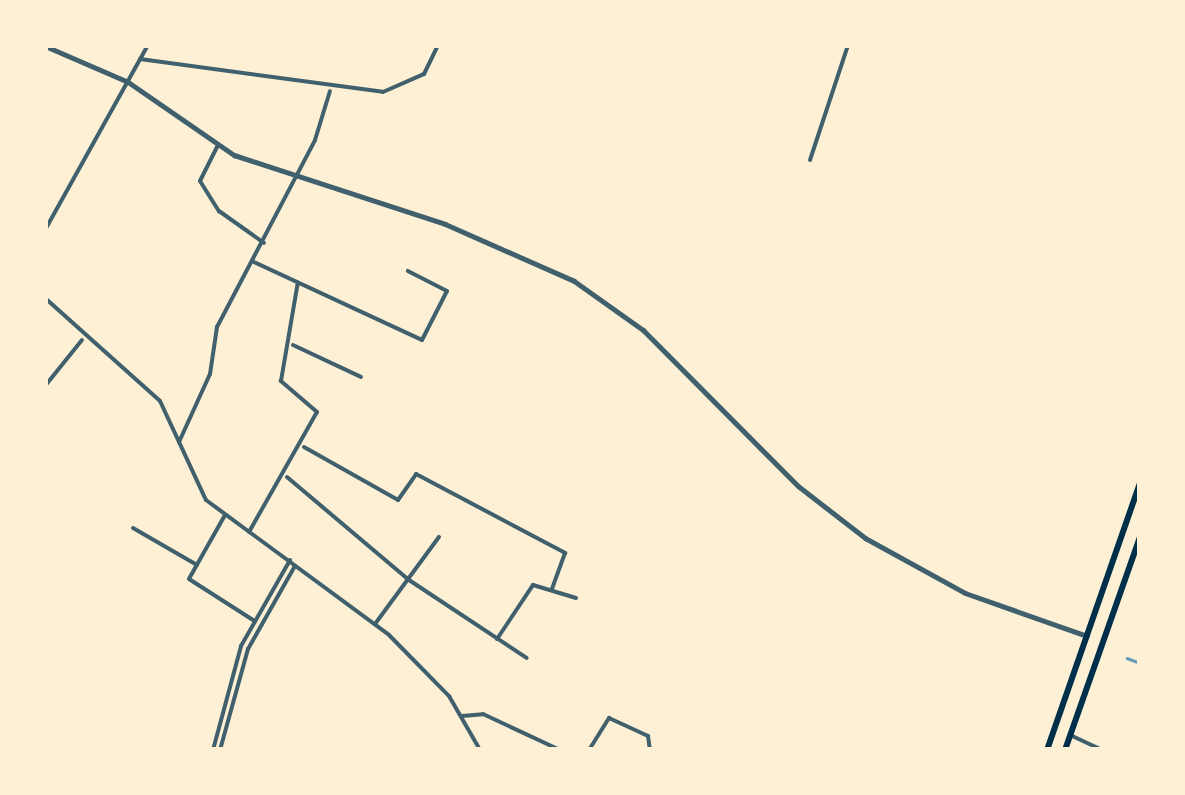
<!DOCTYPE html>
<html>
<head>
<meta charset="utf-8">
<style>
	body { margin:0 }
	#map { position:relative; width:1185px; height:795px; overflow:hidden; background:#fdf0d5; font-family:"Open Sans",sans-serif }
	div>[style] { position:absolute }
	.stream>* { height:2.5px; margin:-1.25px; padding:0 1.25px; transform-origin:1.25px; border-radius:1.25px; background:#669bbc }
	.minor>* { height:4px; margin:-2px; padding:0 2px; transform-origin:2px; border-radius:2px; background:#3f606c }
	.tertiary>* { height:5px; margin:-2.5px; padding:0 2.5px; transform-origin:2.5px; border-radius:2.5px; background:#3f606c }
	.secondary>* { height:6px; margin:-3px; padding:0 3px; transform-origin:3px; border-radius:3px; background:#003049 }
	span { translate:-50% -50%; white-space:nowrap; text-align:center; line-height:1.15; -webkit-text-stroke:10px #fdf0d5; paint-order:stroke }
	.frame { position:absolute; inset:0; border:48px solid #fdf0d5; pointer-events:none }
</style>
</head>
<body>
<div id="map">
	<div class="stream">
		<i style="left:1127px;top:658px;width:14px;rotate:21deg"></i>
	</div>
	<div class="minor">
		<i style="left:140px;top:59px;width:245px;rotate:7.7deg"></i>
		<i style="left:383px;top:92px;width:45px;rotate:-23.7deg"></i>
		<i style="left:424px;top:74px;width:32px;rotate:-64deg"></i>
		<i style="left:218px;top:145px;width:40px;rotate:116.6deg"></i>
		<i style="left:200px;top:181px;width:36px;rotate:58deg"></i>
		<i style="left:219px;top:211px;width:55px;rotate:35.4deg"></i>
		<i style="left:810px;top:160px;width:121px;rotate:-71.7deg"></i>
		<i style="left:45px;top:230px;width:212px;rotate:-60.9deg"></i>
		<i style="left:254px;top:262px;width:185px;rotate:24.9deg"></i>
		<i style="left:422px;top:340px;width:55px;rotate:-63deg"></i>
		<i style="left:447px;top:291px;width:44px;rotate:-152.9deg"></i>
		<i style="left:45px;top:298px;width:154px;rotate:41.8deg"></i>
		<i style="left:160px;top:401px;width:109px;rotate:65.1deg"></i>
		<i style="left:206px;top:500px;width:227px;rotate:36.4deg"></i>
		<i style="left:389px;top:635px;width:86px;rotate:45.5deg"></i>
		<i style="left:449px;top:696px;width:62px;rotate:60.1deg"></i>
		<i style="left:293px;top:345px;width:75px;rotate:25.2deg"></i>
		<i style="left:45px;top:386px;width:59px;rotate:-51.2deg"></i>
		<i style="left:179px;top:442px;width:75px;rotate:-65.5deg"></i>
		<i style="left:210px;top:374px;width:48px;rotate:-81.5deg"></i>
		<i style="left:217px;top:327px;width:211px;rotate:-62.3deg"></i>
		<i style="left:315px;top:140px;width:51px;rotate:-73deg"></i>
		<i style="left:304px;top:447px;width:108px;rotate:29.4deg"></i>
		<i style="left:398px;top:500px;width:32px;rotate:-55deg"></i>
		<i style="left:416px;top:474px;width:169px;rotate:27.9deg"></i>
		<i style="left:565px;top:553px;width:38px;rotate:110deg"></i>
		<i style="left:287px;top:477px;width:160px;rotate:40.2deg"></i>
		<i style="left:409px;top:580px;width:141px;rotate:33.5deg"></i>
		<i style="left:225px;top:515px;width:73px;rotate:119.4deg"></i>
		<i style="left:189px;top:579px;width:76px;rotate:32.6deg"></i>
		<i style="left:45px;top:528px;width:12px;rotate:90deg"></i>
		<i style="left:133px;top:528px;width:74px;rotate:30deg"></i>
		<i style="left:249px;top:532px;width:138px;rotate:-60.5deg"></i>
		<i style="left:317px;top:412px;width:48px;rotate:-139.3deg"></i>
		<i style="left:281px;top:381px;width:100px;rotate:-80.3deg"></i>
		<i style="left:375px;top:624px;width:108px;rotate:-53.7deg"></i>
		<i style="left:497px;top:639px;width:65px;rotate:-56.3deg"></i>
		<i style="left:533px;top:585px;width:45px;rotate:16.8deg"></i>
		<i style="left:462px;top:716px;width:21px;rotate:-5deg"></i>
		<i style="left:483px;top:714px;width:85px;rotate:25.1deg"></i>
		<i style="left:1070px;top:735px;width:35px;rotate:25deg"></i>
		<i style="left:213px;top:750px;width:108px;rotate:-74.9deg"></i>
		<i style="left:241px;top:646px;width:99px;rotate:-60.3deg"></i>
		<i style="left:220px;top:750px;width:105px;rotate:-74.5deg"></i>
		<i style="left:248px;top:649px;width:95px;rotate:-60.5deg"></i>
		<i style="left:589px;top:750px;width:38px;rotate:-58deg"></i>
		<i style="left:609px;top:718px;width:43px;rotate:24.8deg"></i>
		<i style="left:648px;top:736px;width:14px;rotate:82deg"></i>
	</div>
	<div class="tertiary">
		<i style="left:45px;top:46px;width:90px;rotate:23.4deg"></i>
		<i style="left:128px;top:82px;width:129px;rotate:34.6deg"></i>
		<i style="left:234px;top:155px;width:222px;rotate:18.1deg"></i>
		<i style="left:445px;top:224px;width:141px;rotate:23.8deg"></i>
		<i style="left:574px;top:281px;width:85px;rotate:35.4deg"></i>
		<i style="left:643px;top:330px;width:220px;rotate:45.2deg"></i>
		<i style="left:798px;top:486px;width:85px;rotate:37.8deg"></i>
		<i style="left:865px;top:538px;width:114px;rotate:28.8deg"></i>
		<i style="left:965px;top:593px;width:129px;rotate:19.4deg"></i>
	</div>
	<div class="secondary">
		<i style="left:1047px;top:750px;width:283px;rotate:-70.8deg"></i>
		<i style="left:1065px;top:750px;width:226px;rotate:-70.6deg"></i>
	</div>
	<div class="frame"></div>
</div>
</body>
</html>
